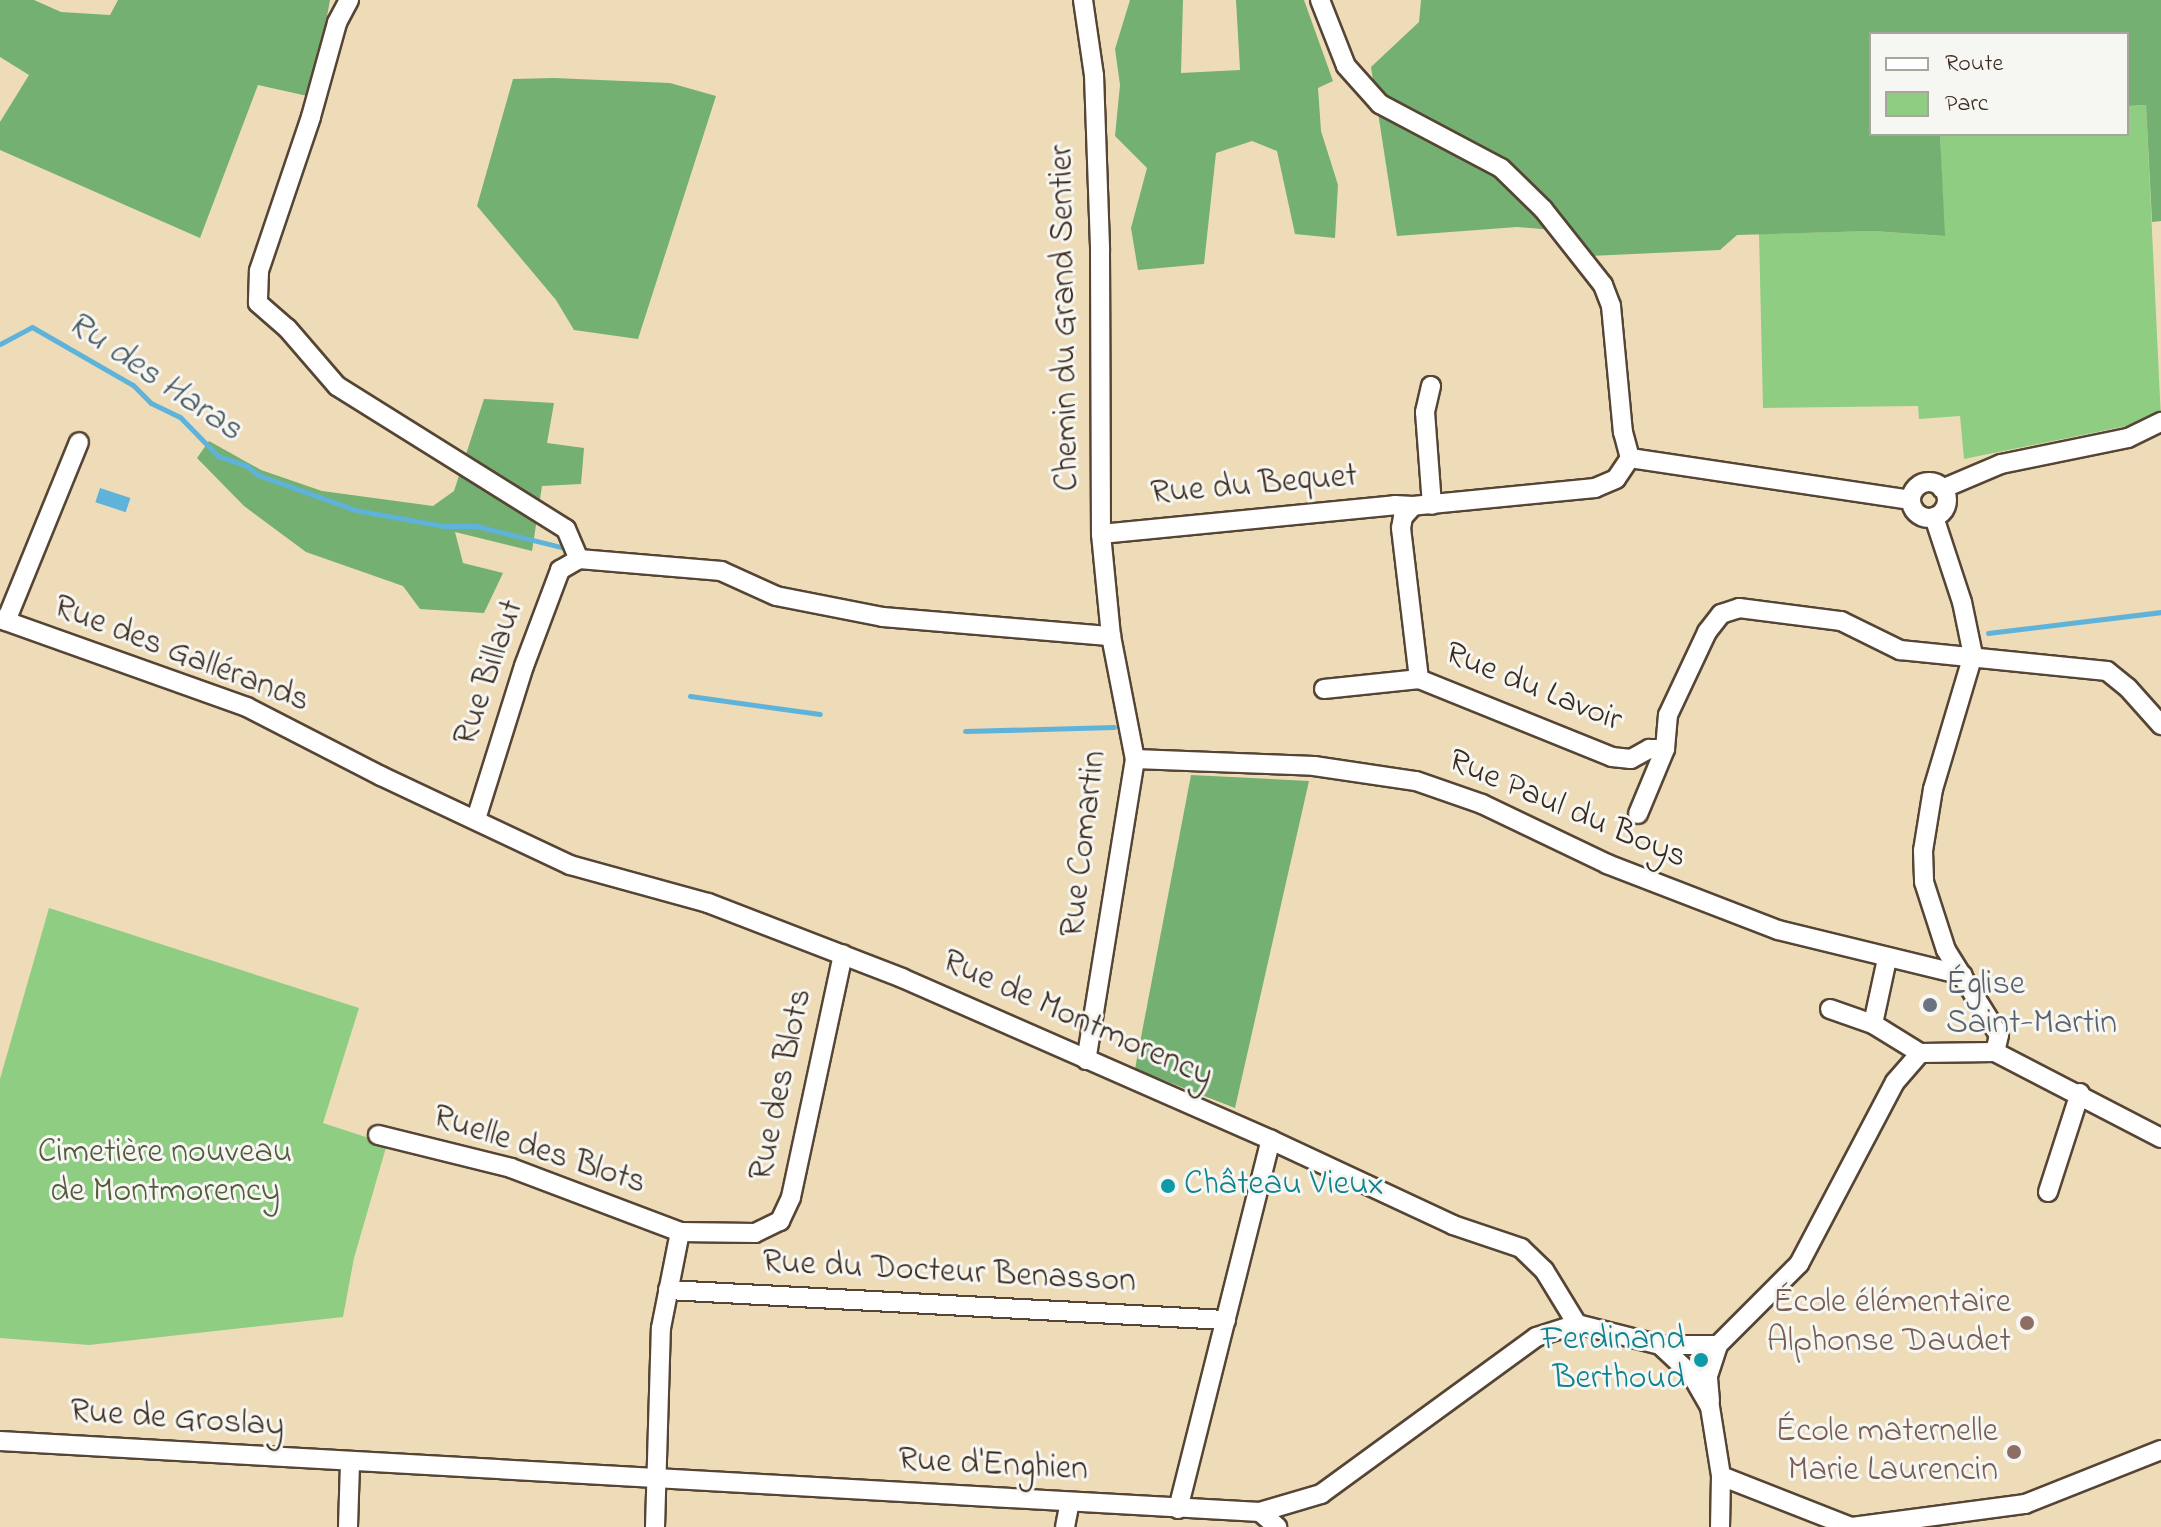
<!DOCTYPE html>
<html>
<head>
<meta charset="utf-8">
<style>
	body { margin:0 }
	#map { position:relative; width:2161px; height:1527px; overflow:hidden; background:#eedcb9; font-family:"Indie Flower",sans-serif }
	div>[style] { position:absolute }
	.green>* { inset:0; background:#8fcd83 }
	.forest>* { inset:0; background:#73b071 }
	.water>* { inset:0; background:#5fb3da; transform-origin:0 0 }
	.stream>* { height:5px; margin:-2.5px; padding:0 2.5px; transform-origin:2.5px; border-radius:2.5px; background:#5fb3da }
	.roads { filter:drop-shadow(2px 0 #564535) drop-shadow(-2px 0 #564535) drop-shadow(0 2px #564535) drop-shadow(0 -2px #564535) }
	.street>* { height:18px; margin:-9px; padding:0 9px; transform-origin:9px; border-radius:9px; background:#fff }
	.street>.ring { margin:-9px; padding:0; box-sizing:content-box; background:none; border:18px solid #fff; border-radius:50% }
	.dots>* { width:22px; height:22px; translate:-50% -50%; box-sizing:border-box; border:4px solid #f6f6f2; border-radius:50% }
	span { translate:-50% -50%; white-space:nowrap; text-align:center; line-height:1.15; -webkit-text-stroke:6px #f6f6f2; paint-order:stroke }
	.street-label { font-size:34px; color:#3b2a1e }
	.worship-label { font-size:34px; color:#5b616d }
	.left { translate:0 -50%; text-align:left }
	.park-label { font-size:34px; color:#545b3c }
	.culture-label { font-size:34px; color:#0d838f }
	.right { translate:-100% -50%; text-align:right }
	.education-label { font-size:34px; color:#785e54 }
	.water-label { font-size:36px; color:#485a60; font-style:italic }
	.legend { position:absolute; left:1869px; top:32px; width:260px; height:104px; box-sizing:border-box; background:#f6f6f2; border:2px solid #aba49d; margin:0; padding:10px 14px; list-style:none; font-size:24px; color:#3b2a1e }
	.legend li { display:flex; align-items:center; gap:16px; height:40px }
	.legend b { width:40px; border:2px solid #aba49d }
</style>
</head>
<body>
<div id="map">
	<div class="green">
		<i style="clip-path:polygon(2146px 105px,2161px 419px,1964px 459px,1960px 416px,1919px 419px,1918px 406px,1763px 408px,1759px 234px,1872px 231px,1944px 236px,1940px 134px,2127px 134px,2127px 106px)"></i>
		<i style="clip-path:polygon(49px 908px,359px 1008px,323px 1123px,387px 1144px,354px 1258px,343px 1317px,89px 1345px,0 1338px,0 1079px)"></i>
	</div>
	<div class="forest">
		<i style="clip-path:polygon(0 0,34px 0,61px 12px,110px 15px,118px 0,330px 0,312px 97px,258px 85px,200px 238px,0 150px,0 122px,29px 75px,0 57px)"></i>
		<i style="clip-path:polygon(1130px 0,1183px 0,1181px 73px,1240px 70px,1236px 0,1304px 0,1333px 81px,1318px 88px,1321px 131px,1338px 185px,1335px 238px,1295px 234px,1277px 151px,1252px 141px,1216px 153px,1204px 264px,1138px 270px,1131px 228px,1147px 168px,1115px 136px,1120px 85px,1115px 49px)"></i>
		<i style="clip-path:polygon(1421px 0,2161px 0,2161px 221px,2152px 222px,2146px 105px,2127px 106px,2127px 34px,1871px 34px,1871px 134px,1940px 134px,1945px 236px,1872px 231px,1737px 235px,1720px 250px,1590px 256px,1566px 231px,1517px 227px,1397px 236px,1371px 67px,1419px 22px)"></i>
		<i style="clip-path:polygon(554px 78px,670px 83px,716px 96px,638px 339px,574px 330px,556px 300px,477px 206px,513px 79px)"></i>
		<i style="clip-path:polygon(484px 399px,554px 403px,547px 443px,584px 448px,581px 484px,542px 486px,532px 551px,455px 532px,463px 563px,503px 573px,484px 613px,420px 609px,403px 586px,306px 552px,244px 506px,197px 458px,209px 441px,261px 470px,322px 491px,433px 506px,454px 491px)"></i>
		<i style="clip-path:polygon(1191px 775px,1309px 781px,1235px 1108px,1135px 1069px)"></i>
	</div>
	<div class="water">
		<i style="left:100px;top:488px;width:32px;height:15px;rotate:18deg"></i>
	</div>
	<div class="stream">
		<i style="left:0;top:344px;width:36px;rotate:-28deg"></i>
		<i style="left:32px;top:327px;width:116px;rotate:29.9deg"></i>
		<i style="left:133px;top:385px;width:25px;rotate:45deg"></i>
		<i style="left:151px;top:403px;width:32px;rotate:26deg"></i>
		<i style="left:180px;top:417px;width:54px;rotate:45.7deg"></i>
		<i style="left:218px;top:456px;width:31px;rotate:19deg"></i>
		<i style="left:247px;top:466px;width:14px;rotate:39deg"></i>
		<i style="left:258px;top:475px;width:103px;rotate:19.8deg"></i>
		<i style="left:355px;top:510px;width:89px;rotate:10.3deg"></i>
		<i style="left:443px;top:526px;width:33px"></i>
		<i style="left:476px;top:526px;width:88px;rotate:13.9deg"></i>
		<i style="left:1988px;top:633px;width:174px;rotate:-6.9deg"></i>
		<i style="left:690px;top:696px;width:131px;rotate:7.9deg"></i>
		<i style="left:965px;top:731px;width:149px;rotate:-1.5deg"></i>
	</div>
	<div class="roads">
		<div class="street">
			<i style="left:349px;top:0;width:26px;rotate:118deg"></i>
			<i style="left:337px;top:23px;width:98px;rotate:105.5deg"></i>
			<i style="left:311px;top:117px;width:163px;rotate:108.7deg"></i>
			<i style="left:259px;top:271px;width:32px;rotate:92deg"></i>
			<i style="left:258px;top:303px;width:38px;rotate:41deg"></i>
			<i style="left:287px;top:328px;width:77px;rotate:49.2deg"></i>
			<i style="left:337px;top:386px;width:270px;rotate:32deg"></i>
			<i style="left:566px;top:529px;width:33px;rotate:67deg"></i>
			<i style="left:1083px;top:0;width:76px;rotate:81.7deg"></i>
			<i style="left:1094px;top:75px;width:176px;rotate:88deg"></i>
			<i style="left:1100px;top:251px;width:283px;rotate:89.8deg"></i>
			<i style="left:1101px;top:534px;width:102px;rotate:84.4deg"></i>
			<i style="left:1111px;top:636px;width:125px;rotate:79deg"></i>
			<i style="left:1135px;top:759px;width:305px;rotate:99.2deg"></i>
			<i style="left:1320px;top:0;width:71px;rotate:68.5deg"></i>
			<i style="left:1346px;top:66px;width:51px;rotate:48.2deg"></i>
			<i style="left:1380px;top:104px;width:137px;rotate:27.9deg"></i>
			<i style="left:1501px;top:168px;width:59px;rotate:44.3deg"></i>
			<i style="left:1543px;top:209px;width:97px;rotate:51.7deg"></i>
			<i style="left:1603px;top:285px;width:22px;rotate:69deg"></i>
			<i style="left:1611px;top:306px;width:127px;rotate:84.6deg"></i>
			<i style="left:1623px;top:432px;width:27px;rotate:75deg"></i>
			<i style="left:1431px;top:386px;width:27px;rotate:103deg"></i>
			<i style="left:1425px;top:412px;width:93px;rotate:85.7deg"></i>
			<i style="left:1630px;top:458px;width:25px;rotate:124deg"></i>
			<i style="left:1616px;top:479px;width:23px;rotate:157deg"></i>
			<i style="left:1595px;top:488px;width:183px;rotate:174.4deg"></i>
			<i style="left:1413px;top:506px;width:15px;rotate:132deg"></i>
			<i style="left:1403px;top:517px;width:11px;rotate:100deg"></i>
			<i style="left:1401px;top:528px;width:152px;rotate:83.2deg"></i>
			<i style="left:1419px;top:679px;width:208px;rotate:22deg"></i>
			<i style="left:1612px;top:757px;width:19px;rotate:6deg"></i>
			<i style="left:1631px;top:759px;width:21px;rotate:-29deg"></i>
			<i style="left:1649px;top:749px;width:16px"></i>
			<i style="left:1665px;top:749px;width:34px;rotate:-85deg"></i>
			<i style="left:1668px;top:715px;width:92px;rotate:-64.8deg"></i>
			<i style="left:1707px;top:632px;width:23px;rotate:-52deg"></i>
			<i style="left:1721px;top:614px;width:19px;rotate:-18deg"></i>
			<i style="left:1739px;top:608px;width:103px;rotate:7.3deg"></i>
			<i style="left:1841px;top:621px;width:66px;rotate:26.2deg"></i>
			<i style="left:1900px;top:650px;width:208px;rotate:5.8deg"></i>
			<i style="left:2107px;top:671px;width:27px;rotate:39deg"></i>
			<i style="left:2128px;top:688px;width:50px;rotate:48.3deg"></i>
			<i style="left:1630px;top:458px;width:284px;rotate:8.5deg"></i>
			<i class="ring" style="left:1911px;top:482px;width:18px;height:18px"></i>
			<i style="left:1942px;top:489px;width:64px;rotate:-23deg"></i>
			<i style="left:2001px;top:464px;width:130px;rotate:-11.6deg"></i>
			<i style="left:2128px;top:438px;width:37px;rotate:-26deg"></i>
			<i style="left:1934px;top:517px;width:89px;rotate:71.8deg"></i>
			<i style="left:1962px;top:602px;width:54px;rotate:78.3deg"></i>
			<i style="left:1973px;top:655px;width:140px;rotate:106.6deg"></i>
			<i style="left:1933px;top:789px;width:63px;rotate:99.2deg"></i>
			<i style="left:1923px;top:851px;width:31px;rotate:88deg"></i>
			<i style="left:1924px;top:882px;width:71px;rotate:72.1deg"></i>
			<i style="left:1946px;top:950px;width:100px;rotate:58.1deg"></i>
			<i style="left:1999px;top:1035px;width:17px;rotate:103deg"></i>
			<i style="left:1101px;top:534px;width:295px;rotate:-5.6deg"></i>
			<i style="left:1395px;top:505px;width:18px;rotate:3deg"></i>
			<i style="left:0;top:619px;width:262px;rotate:19.6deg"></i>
			<i style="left:247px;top:707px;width:151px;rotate:27.2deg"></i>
			<i style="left:381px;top:776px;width:209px;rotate:25.2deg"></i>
			<i style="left:570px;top:865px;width:143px;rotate:15.4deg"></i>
			<i style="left:708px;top:903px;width:208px;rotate:21.1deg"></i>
			<i style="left:902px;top:978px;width:403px;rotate:23.7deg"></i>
			<i style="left:1271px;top:1140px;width:201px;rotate:25deg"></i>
			<i style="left:1453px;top:1225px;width:72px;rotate:18.7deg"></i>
			<i style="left:1521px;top:1248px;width:32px;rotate:44deg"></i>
			<i style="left:1544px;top:1270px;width:63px;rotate:58.6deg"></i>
			<i style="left:1577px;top:1324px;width:86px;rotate:14.2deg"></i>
			<i style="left:1660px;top:1345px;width:58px"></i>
			<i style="left:1718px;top:1345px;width:115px;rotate:-45deg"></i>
			<i style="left:1799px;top:1264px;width:206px;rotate:-62.2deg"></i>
			<i style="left:1895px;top:1082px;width:38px;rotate:-49deg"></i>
			<i style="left:1920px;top:1053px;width:75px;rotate:-0.8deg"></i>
			<i style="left:1995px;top:1052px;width:187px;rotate:27.4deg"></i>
			<i style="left:6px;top:621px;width:193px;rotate:-67.8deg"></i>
			<i style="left:1324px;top:689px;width:96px;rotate:-6deg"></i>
			<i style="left:1135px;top:759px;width:179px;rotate:2.2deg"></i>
			<i style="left:1314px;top:766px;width:103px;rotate:8.4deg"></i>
			<i style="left:1416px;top:781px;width:70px;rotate:19.2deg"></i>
			<i style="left:1482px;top:804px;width:139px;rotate:25.6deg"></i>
			<i style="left:1607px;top:864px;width:183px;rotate:21.1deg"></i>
			<i style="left:1778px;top:930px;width:190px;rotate:13.7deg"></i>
			<i style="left:1638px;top:814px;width:70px;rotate:-67.4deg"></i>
			<i style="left:476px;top:819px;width:160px;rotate:-72.6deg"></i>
			<i style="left:524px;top:666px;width:103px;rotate:-69.4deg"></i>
			<i style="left:560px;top:570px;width:22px;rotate:-30deg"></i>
			<i style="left:579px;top:559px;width:143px;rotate:4.8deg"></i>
			<i style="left:721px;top:571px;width:60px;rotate:24.4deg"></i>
			<i style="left:776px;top:596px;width:109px;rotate:11.1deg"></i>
			<i style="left:883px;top:617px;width:229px;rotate:4.8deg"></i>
			<i style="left:1887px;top:959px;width:66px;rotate:102.2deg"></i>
			<i style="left:1873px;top:1024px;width:55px;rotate:31.7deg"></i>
			<i style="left:1830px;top:1009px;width:46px;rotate:19.2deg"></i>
			<i style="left:378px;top:1135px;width:137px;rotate:13.9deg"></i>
			<i style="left:511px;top:1168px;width:181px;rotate:20.7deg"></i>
			<i style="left:680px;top:1232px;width:75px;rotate:0.8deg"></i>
			<i style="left:755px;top:1233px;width:28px;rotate:-26deg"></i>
			<i style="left:780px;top:1221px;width:26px;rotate:-65deg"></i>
			<i style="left:791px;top:1197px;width:248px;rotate:-77.9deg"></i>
			<i style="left:2048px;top:1192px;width:104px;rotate:-72.1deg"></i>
			<i style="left:668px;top:1290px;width:559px;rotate:3.08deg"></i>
			<i style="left:1660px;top:1345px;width:42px;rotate:43.1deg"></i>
			<i style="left:1691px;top:1374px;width:38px;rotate:60deg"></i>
			<i style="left:1710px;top:1407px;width:70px;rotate:80.9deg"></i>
			<i style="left:1721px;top:1476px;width:51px;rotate:91.1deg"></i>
			<i style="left:1710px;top:1401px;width:25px;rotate:-95deg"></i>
			<i style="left:1708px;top:1376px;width:33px;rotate:-72deg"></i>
			<i style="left:0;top:1441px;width:1262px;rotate:3.23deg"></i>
			<i style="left:1260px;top:1512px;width:64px;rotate:-16.4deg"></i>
			<i style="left:1321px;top:1494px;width:266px;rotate:-36.1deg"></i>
			<i style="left:1536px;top:1337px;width:43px;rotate:-17.6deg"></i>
			<i style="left:1721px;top:1476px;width:140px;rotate:21.4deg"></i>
			<i style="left:1178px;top:1509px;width:381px;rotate:-75.9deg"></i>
			<i style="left:1260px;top:1512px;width:23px;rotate:41deg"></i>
			<i style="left:348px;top:1527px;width:64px;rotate:-88.2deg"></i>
			<i style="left:655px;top:1527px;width:199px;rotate:-88.3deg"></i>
			<i style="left:661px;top:1328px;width:98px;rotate:-78.8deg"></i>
			<i style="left:1065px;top:1527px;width:25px;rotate:-79deg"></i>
			<i style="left:1852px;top:1527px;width:175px;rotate:-7.6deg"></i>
			<i style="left:2025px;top:1504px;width:146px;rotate:-21.7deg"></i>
		</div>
	</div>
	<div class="dots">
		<i style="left:1930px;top:1005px;background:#6b7280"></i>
		<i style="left:1168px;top:1186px;background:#0f9aa8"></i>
		<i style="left:2027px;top:1323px;background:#8d6e63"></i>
		<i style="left:1701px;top:1360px;background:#0f9aa8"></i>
		<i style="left:2014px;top:1452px;background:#8d6e63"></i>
	</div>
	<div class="street-label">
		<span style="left:1066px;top:318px;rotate:-91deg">Chemin du Grand Sentier</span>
		<span style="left:1254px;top:486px;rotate:-5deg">Rue du Bequet</span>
		<span style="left:181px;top:655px;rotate:21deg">Rue des Gallérands</span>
		<span style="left:490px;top:673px;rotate:-71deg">Rue Billaut</span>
		<span style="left:1533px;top:688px;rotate:22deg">Rue du Lavoir</span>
		<span style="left:1567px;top:810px;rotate:23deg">Rue Paul du Boys</span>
		<span style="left:1085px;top:844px;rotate:-83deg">Rue Comartin</span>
		<span style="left:1077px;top:1020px;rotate:24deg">Rue de Montmorency</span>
		<span style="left:782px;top:1085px;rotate:-78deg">Rue des Blots</span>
		<span style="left:539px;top:1151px;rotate:18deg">Ruelle des Blots</span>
		<span style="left:949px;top:1273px;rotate:3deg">Rue du Docteur Benasson</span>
		<span style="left:177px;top:1420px;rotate:4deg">Rue de Groslay</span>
		<span style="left:993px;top:1466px;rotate:3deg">Rue d'Enghien</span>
	</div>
	<div class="worship-label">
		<span class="left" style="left:1946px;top:1005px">Église<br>Saint-Martin</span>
	</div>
	<div class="park-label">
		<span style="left:165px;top:1173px">Cimetière nouveau<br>de Montmorency</span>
	</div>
	<div class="culture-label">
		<span class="left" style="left:1184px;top:1186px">Château Vieux</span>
		<span class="right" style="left:1685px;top:1360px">Ferdinand<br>Berthoud</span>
	</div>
	<div class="education-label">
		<span class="right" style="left:2011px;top:1323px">École élémentaire<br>Alphonse Daudet</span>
		<span class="right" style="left:1998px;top:1452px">École maternelle<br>Marie Laurencin</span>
	</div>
	<div class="water-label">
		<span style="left:154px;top:377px;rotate:34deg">Ru des Haras</span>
	</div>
	<ul class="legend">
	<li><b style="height:10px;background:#fff"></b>Route</li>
	<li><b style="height:22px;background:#8fcd83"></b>Parc</li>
	</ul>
</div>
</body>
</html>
